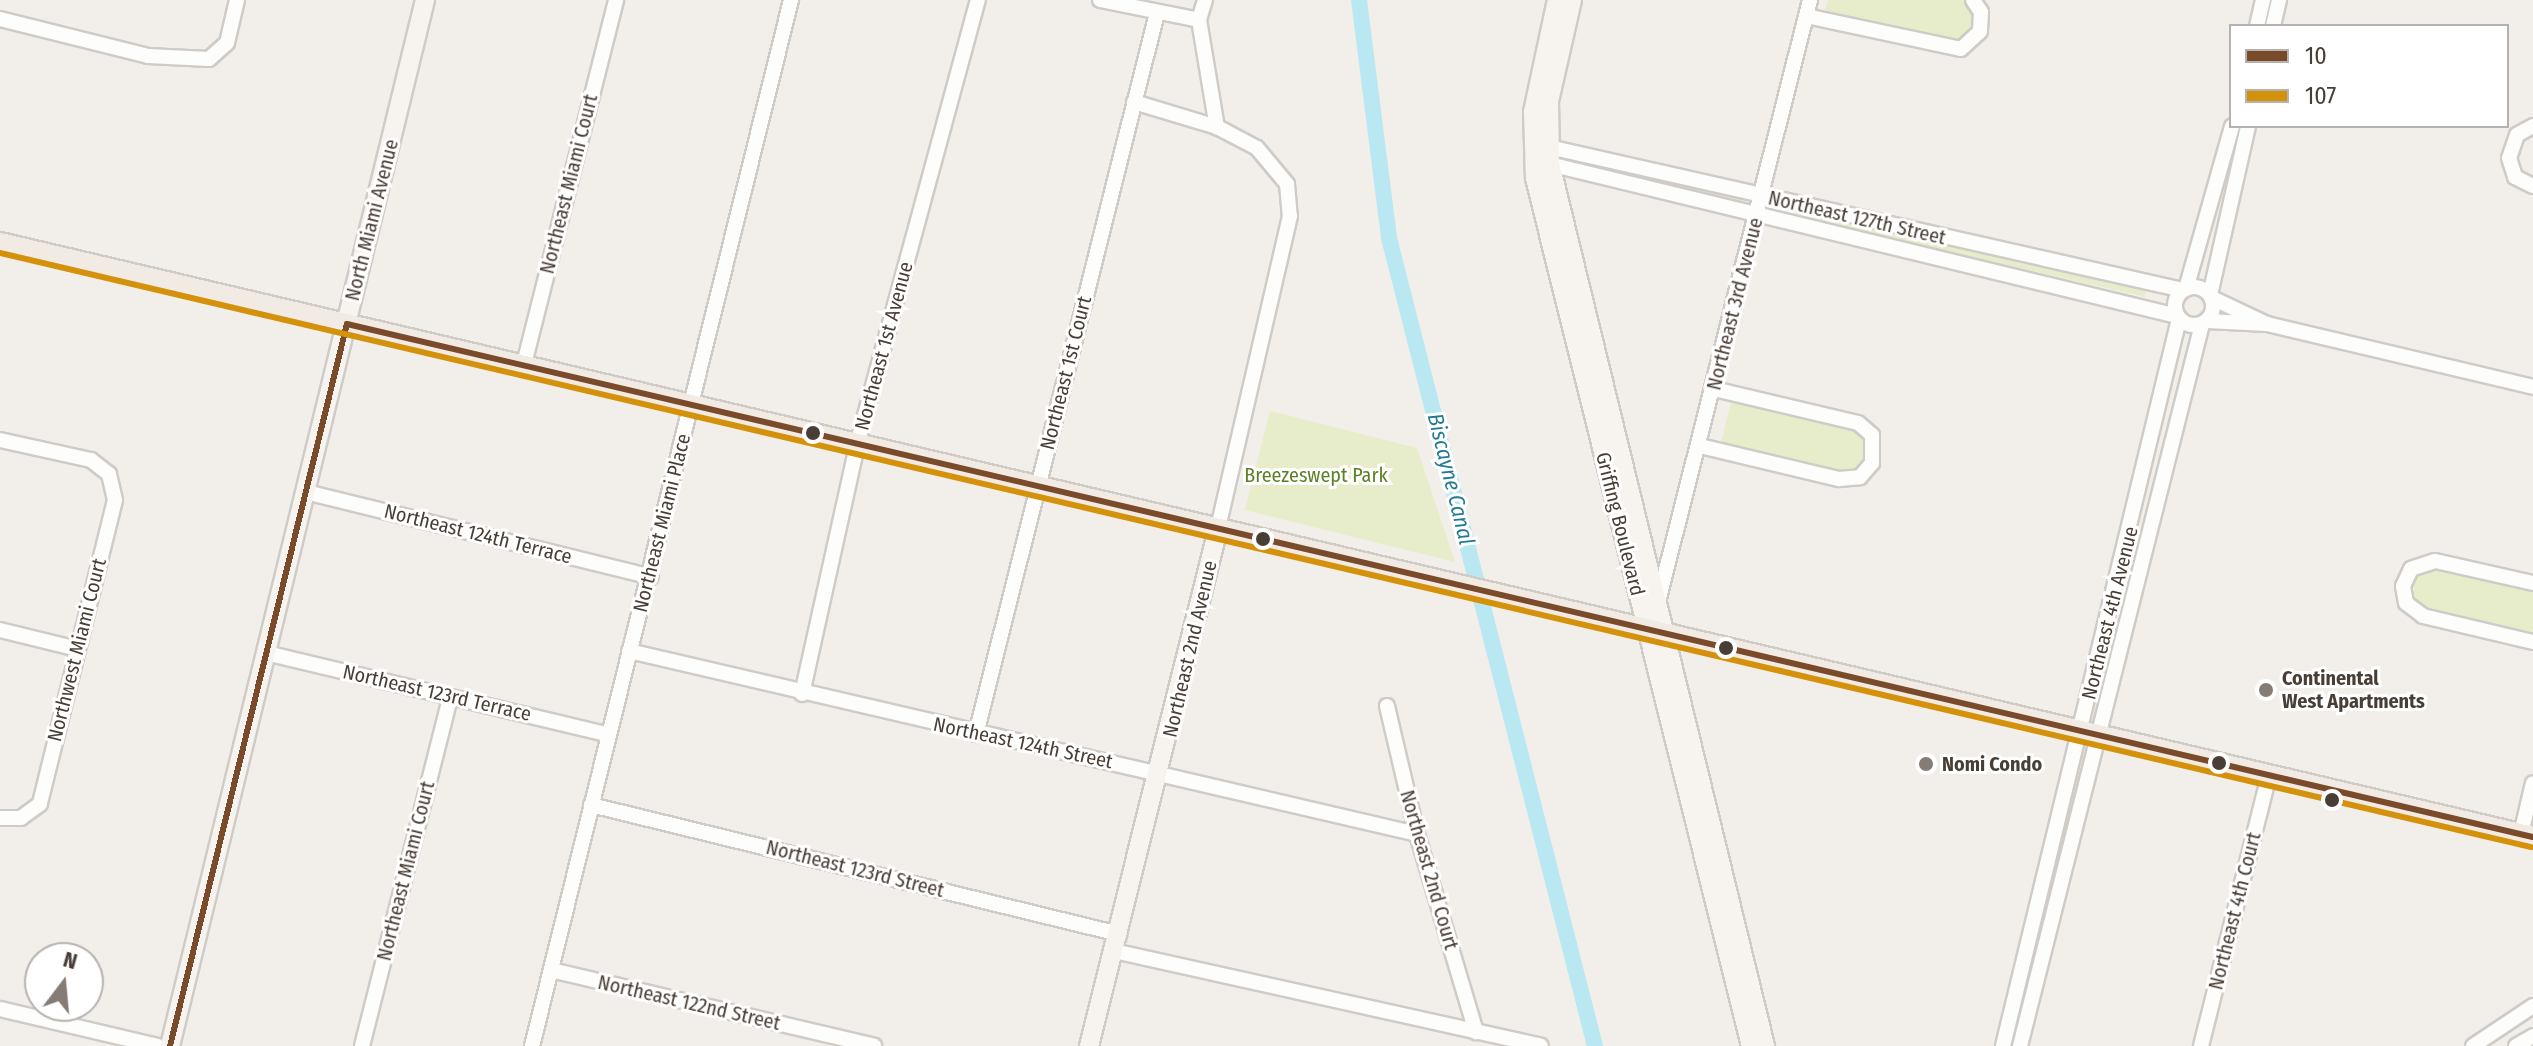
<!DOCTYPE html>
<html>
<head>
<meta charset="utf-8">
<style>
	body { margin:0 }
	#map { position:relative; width:2533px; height:1046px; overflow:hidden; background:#f2efeb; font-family:"Fira Sans Condensed",sans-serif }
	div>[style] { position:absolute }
	.green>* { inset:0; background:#e7edca; transform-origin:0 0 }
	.canal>* { height:16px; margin:-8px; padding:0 8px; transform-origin:8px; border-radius:8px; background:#bae8f2 }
	.roads { filter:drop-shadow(2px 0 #cfcbc7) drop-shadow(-2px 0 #cfcbc7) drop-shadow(0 2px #cfcbc7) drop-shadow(0 -2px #cfcbc7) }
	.street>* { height:14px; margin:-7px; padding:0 7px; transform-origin:7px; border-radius:7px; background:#fdfdfc }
	.street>.ring { margin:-7px; padding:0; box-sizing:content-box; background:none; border:14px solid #fdfdfc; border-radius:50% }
	.secondary>* { height:18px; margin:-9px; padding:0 9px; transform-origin:9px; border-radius:9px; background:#f7f3ef }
	.primary>* { height:20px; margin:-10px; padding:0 10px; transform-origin:10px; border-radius:10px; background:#f2ebe4 }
	.bus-1>* { height:6px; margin:-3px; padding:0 3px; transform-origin:3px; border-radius:3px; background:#7a4b2a }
	.bus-2>* { height:6px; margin:-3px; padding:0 3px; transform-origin:3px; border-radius:3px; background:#d4910b }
	.dots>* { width:22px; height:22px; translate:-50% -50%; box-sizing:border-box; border:4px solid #fff; border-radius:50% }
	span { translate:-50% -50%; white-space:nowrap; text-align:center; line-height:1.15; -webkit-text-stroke:6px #fff; paint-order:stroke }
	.street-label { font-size:20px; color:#493e36 }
	.park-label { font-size:20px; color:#5b8025 }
	.poi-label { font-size:20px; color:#493e36; font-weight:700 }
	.left { translate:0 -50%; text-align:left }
	.water-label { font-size:22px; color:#227b92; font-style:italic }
	.legend { position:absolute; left:2229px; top:24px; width:280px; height:104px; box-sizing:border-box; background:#fff; border:2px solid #b6b2af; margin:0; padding:10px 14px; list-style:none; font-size:24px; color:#493e36 }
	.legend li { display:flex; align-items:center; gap:16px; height:40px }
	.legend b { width:40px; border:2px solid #b6b2af }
	.north { position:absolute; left:24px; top:942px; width:80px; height:80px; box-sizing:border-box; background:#fff; border:2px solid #b6b2af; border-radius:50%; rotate:16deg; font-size:22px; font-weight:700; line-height:32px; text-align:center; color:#493e36 }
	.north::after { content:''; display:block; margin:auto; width:28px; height:36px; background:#847c75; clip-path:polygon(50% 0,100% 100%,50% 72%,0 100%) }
</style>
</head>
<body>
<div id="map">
	<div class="green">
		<i style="clip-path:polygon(1828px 0,1967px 0,1975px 27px,1961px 42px,1831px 16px,1825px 11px)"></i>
		<i style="left:1573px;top:159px;width:174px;height:5px;rotate:13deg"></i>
		<i style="left:1787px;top:206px;width:369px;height:8px;rotate:13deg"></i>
		<i style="clip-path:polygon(1732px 399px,1851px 426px,1867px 438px,1867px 459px,1849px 475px,1726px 447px,1721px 443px)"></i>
		<i style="clip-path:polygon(1270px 411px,1417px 448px,1455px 562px,1245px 510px)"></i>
		<i style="clip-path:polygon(2432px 567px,2533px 588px,2533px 638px,2432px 614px,2413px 601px,2415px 573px)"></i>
	</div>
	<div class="canal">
		<i style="left:1359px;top:0;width:240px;rotate:82.8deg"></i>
		<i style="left:1389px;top:238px;width:834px;rotate:75.7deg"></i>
	</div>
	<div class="roads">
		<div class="street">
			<i style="left:1100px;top:0;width:101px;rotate:11.4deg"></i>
			<i style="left:1205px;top:0;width:21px;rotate:107deg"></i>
			<i style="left:1199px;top:20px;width:109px;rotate:80.5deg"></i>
			<i style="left:1217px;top:127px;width:45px;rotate:27.7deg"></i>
			<i style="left:1257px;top:148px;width:47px;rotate:50.2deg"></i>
			<i style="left:1287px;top:184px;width:32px;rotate:85deg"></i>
			<i style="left:1290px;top:216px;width:321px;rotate:103deg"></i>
			<i style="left:1806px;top:16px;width:158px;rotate:12deg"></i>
			<i style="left:1961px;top:49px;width:26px;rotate:-43deg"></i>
			<i style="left:1980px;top:31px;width:19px;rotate:-87deg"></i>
			<i style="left:1981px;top:12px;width:14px;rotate:-124deg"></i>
			<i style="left:0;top:19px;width:153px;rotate:14deg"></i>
			<i style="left:148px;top:56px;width:61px;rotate:2.8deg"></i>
			<i style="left:209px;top:59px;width:24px;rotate:-42deg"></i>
			<i style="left:227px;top:43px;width:44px;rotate:-76.9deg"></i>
			<i style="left:2257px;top:26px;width:27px;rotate:-77deg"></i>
			<i style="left:2273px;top:26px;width:27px;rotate:-77deg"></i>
			<i style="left:1134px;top:102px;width:87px;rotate:16.8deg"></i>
			<i style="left:2533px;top:126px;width:18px;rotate:151deg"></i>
			<i style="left:2517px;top:135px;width:24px;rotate:109deg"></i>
			<i style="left:2509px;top:158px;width:20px;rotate:72deg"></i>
			<i style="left:2515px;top:177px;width:20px;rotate:27deg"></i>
			<i style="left:1540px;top:145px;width:659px;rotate:12.71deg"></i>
			<i style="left:1541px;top:162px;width:654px;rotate:13.61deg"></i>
			<i class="ring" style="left:2175px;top:287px;width:24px;height:24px"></i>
			<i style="left:2186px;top:289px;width:169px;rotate:-74.2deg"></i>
			<i style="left:2210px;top:295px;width:173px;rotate:-77.3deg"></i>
			<i style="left:2212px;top:298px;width:61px;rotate:25.3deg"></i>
			<i style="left:2267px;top:324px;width:273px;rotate:13.3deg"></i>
			<i style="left:2207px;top:321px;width:60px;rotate:2.9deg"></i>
			<i style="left:523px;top:368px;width:380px;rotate:-75.8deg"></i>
			<i style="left:0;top:440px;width:93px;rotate:12.4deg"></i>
			<i style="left:91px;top:460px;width:23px;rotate:38deg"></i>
			<i style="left:109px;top:474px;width:27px;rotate:77deg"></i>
			<i style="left:115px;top:500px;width:313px;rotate:103.9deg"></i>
			<i style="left:40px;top:804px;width:24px;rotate:144deg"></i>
			<i style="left:21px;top:818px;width:21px;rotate:180deg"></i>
			<i style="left:1700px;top:446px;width:143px;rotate:13.4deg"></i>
			<i style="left:1839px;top:479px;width:21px;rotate:-5deg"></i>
			<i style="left:1860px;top:477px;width:18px;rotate:-49deg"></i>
			<i style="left:1872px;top:463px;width:28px;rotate:-90deg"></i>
			<i style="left:1872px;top:435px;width:18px;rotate:-139deg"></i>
			<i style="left:1858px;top:423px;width:148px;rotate:-166.7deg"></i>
			<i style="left:306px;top:492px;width:355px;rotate:13.8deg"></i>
			<i style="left:2533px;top:583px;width:100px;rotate:-167.3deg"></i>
			<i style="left:2435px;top:561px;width:25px;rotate:162deg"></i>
			<i style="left:2411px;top:569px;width:19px;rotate:115deg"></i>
			<i style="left:2403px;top:586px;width:17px;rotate:80deg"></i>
			<i style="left:2406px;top:603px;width:21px;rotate:37deg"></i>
			<i style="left:2423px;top:616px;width:113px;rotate:13.3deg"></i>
			<i style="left:1657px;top:606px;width:625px;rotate:-75.83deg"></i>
			<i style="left:0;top:630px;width:80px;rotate:13.7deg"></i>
			<i style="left:629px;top:651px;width:809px;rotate:13.07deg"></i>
			<i style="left:266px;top:653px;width:350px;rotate:13.4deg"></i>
			<i style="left:802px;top:694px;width:259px;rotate:-77.5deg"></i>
			<i style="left:858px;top:441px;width:457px;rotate:-74.8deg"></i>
			<i style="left:1387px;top:706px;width:131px;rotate:76.8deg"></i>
			<i style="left:1417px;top:834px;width:207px;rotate:73.4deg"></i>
			<i style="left:976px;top:734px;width:743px;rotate:-75.91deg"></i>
			<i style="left:591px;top:805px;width:544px;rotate:13.73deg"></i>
			<i style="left:2521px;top:834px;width:52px;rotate:-76.8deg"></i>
			<i style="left:1114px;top:951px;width:437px;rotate:12.5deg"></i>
			<i style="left:551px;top:970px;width:332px;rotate:13.2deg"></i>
			<i style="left:0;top:1009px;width:162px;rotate:13.2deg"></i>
			<i style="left:362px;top:1046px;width:360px;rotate:-75.8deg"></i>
			<i style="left:532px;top:1046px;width:1078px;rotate:-76.09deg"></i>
			<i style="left:2003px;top:1046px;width:748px;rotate:-76.39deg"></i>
			<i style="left:2020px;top:1046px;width:745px;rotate:-75.85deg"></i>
			<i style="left:2201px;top:1046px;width:279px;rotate:-75.9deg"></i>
			<i style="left:2473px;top:1046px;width:72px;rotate:-33.7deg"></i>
			<i style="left:2516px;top:1046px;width:20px;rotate:-30deg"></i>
		</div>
		<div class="secondary">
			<i style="left:1557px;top:0;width:115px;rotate:102.1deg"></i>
			<i style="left:1533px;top:112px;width:66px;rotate:88.3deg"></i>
			<i style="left:1535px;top:178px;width:894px;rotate:76.03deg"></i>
			<i style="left:1572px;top:0;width:104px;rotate:102.8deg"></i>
			<i style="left:1549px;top:101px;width:63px;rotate:89.1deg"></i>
			<i style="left:1550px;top:164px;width:908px;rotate:76.3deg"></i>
			<i style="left:170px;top:1046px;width:1077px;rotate:-76.3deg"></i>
			<i style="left:1089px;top:1046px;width:533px;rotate:-75.99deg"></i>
		</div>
		<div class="primary">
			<i style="left:0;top:243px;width:2602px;rotate:13.2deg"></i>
		</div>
	</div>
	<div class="bus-1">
		<i style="left:170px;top:1046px;width:743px;rotate:-76.23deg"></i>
		<i style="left:347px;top:324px;width:2245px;rotate:13.21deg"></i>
	</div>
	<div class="bus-2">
		<i style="left:0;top:253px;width:2600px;rotate:13.21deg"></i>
	</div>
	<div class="dots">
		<i style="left:813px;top:433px;background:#493e36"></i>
		<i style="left:1263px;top:539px;background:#493e36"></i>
		<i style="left:1726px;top:648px;background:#493e36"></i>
		<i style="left:2266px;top:690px;background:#847c75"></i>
		<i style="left:2219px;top:763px;background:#493e36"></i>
		<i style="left:1926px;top:764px;background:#847c75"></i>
		<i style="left:2332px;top:800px;background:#493e36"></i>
	</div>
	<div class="street-label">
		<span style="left:569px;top:184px;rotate:-76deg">Northeast Miami Court</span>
		<span style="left:1857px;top:218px;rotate:13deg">Northeast 127th Street</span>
		<span style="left:372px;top:220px;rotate:-76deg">North Miami Avenue</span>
		<span style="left:1735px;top:304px;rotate:-76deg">Northeast 3rd Avenue</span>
		<span style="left:884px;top:346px;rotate:-75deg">Northeast 1st Avenue</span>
		<span style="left:1066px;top:373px;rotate:-76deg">Northeast 1st Court</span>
		<span style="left:662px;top:523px;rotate:-76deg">Northeast Miami Place</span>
		<span style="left:1620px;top:524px;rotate:76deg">Griffing Boulevard</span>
		<span style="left:478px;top:534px;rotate:14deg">Northeast 124th Terrace</span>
		<span style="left:2110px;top:613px;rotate:-76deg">Northeast 4th Avenue</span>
		<span style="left:1190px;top:649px;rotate:-77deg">Northeast 2nd Avenue</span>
		<span style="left:77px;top:650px;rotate:-76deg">Northwest Miami Court</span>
		<span style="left:437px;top:693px;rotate:13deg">Northeast 123rd Terrace</span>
		<span style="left:1023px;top:743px;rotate:12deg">Northeast 124th Street</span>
		<span style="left:855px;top:869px;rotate:14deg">Northeast 123rd Street</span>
		<span style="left:1429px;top:870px;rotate:74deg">Northeast 2nd Court</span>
		<span style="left:406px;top:871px;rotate:-76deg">Northeast Miami Court</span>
		<span style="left:2235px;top:911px;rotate:-76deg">Northeast 4th Court</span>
		<span style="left:689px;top:1003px;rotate:13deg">Northeast 122nd Street</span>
	</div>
	<div class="park-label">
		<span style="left:1316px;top:475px">Breezeswept Park</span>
	</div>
	<div class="poi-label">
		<span class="left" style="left:2282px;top:690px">Continental<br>West Apartments</span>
		<span class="left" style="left:1942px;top:764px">Nomi Condo</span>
	</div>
	<div class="water-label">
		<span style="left:1451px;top:479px;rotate:76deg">Biscayne Canal</span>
	</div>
	<ul class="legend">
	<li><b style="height:10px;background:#7a4b2a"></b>10</li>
	<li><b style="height:10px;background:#d4910b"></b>107</li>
	</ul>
	<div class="north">N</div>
</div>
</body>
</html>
